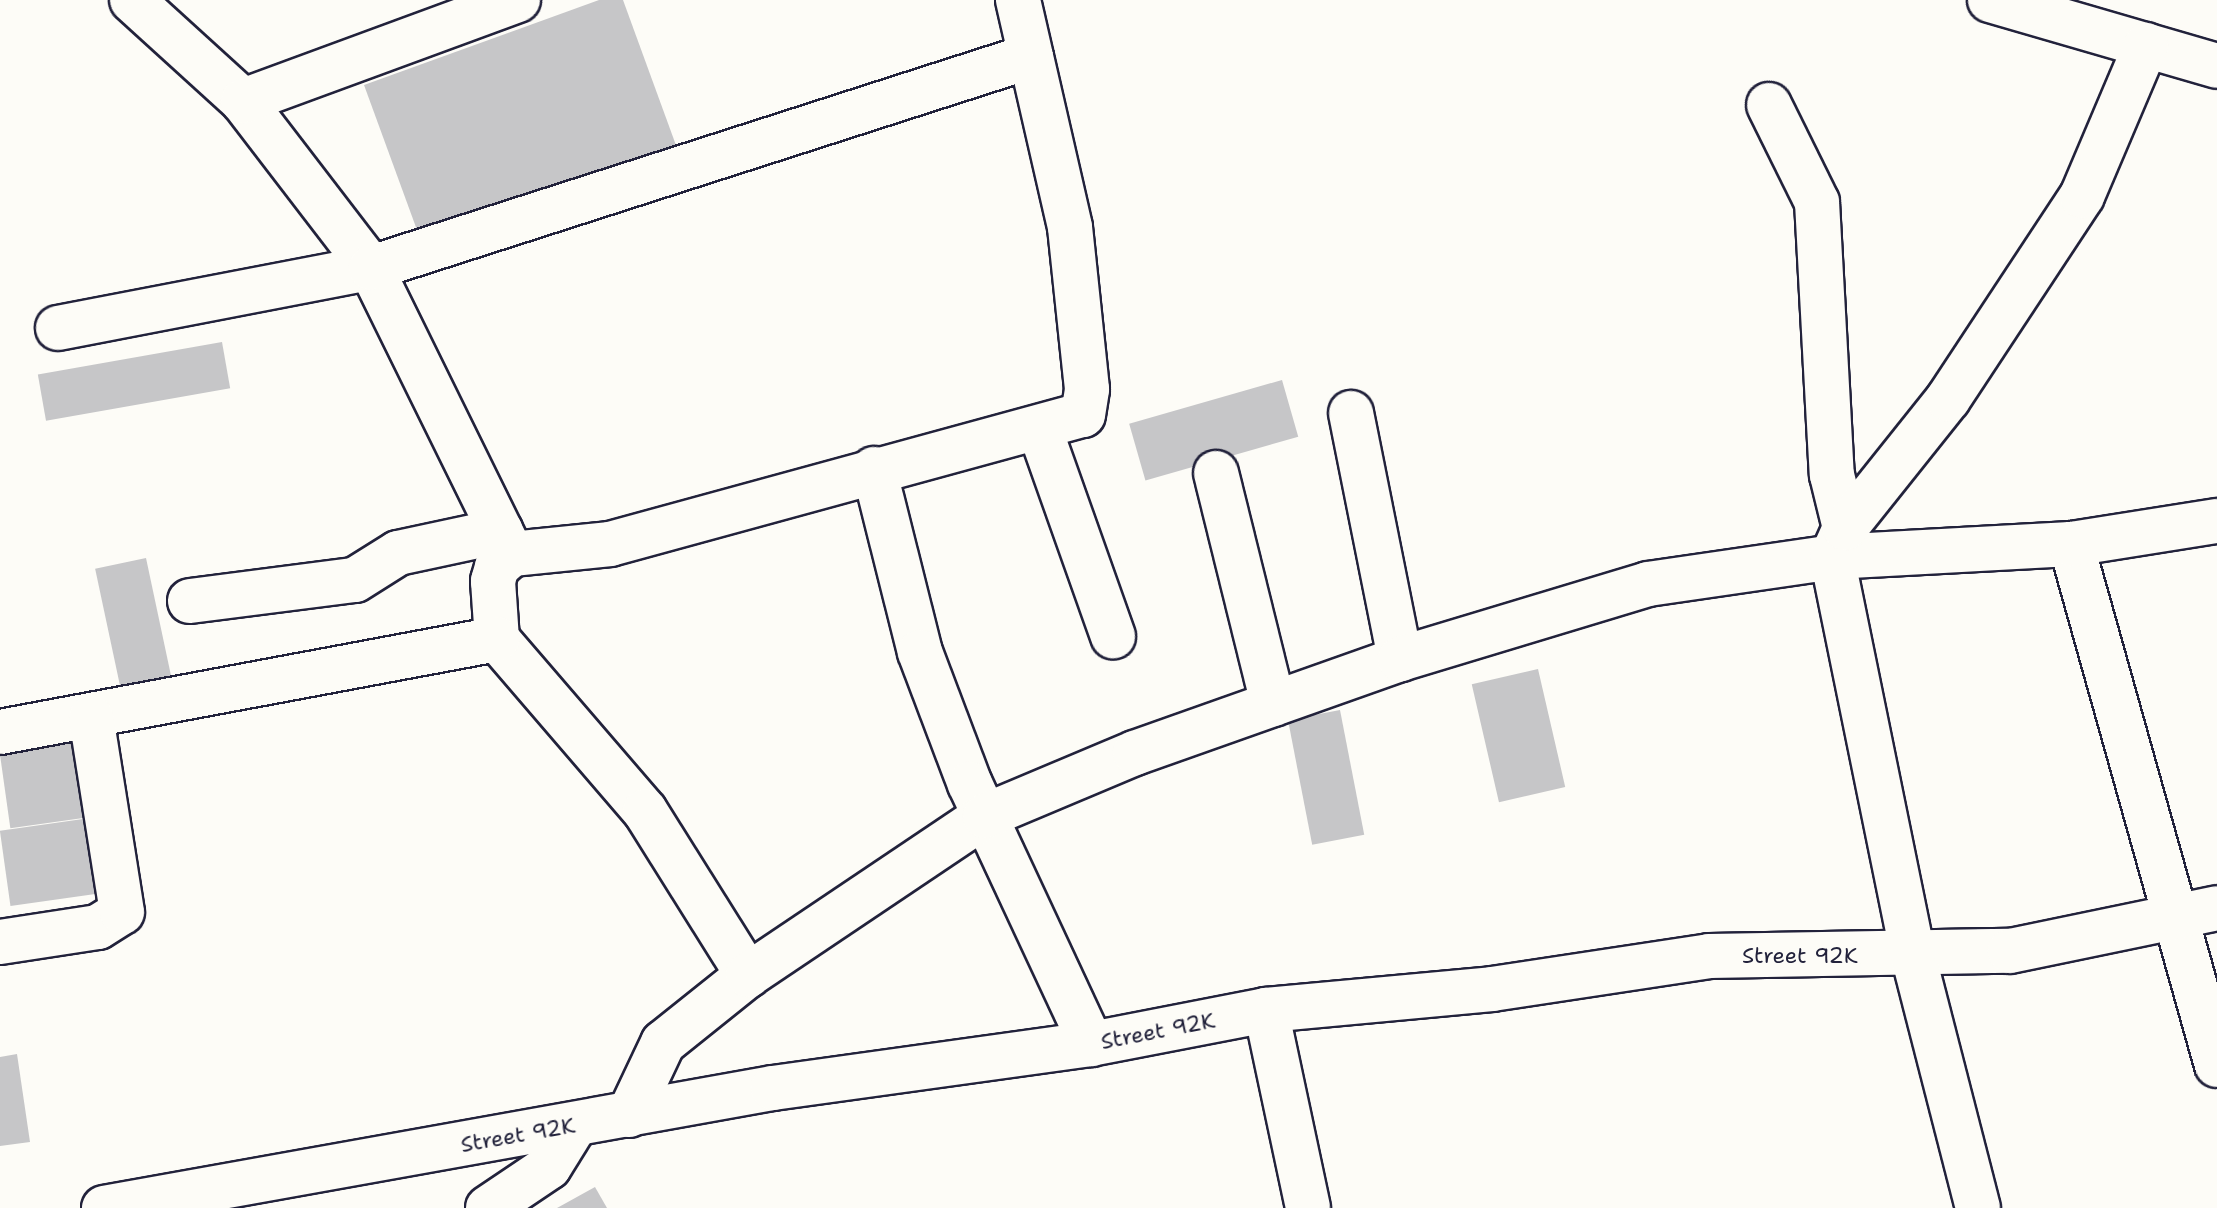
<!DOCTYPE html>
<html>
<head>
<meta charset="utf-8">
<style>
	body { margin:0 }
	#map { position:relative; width:2217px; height:1208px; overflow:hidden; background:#fdfcf7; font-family:"Shantell Sans",sans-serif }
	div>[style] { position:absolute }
	.building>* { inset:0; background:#c6c6c8; transform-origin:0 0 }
	.roads { filter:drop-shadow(2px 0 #22223b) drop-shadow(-2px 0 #22223b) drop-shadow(0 2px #22223b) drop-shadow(0 -2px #22223b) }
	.minor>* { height:44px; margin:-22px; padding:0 22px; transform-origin:22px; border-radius:22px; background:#fdfcf7 }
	span { translate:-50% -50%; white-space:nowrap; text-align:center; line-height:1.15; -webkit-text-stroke:6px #fdfcf7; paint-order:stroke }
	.street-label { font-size:22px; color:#22223b }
</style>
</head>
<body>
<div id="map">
	<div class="building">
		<i style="clip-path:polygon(599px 0,623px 0,677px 148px,421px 241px,364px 85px)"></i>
		<i style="left:222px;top:342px;width:47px;height:187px;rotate:80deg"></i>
		<i style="left:1282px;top:380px;width:59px;height:159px;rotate:74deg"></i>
		<i style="left:146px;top:558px;width:124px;height:52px;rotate:78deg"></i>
		<i style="left:1538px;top:669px;width:121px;height:68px;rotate:77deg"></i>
		<i style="left:1340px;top:710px;width:127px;height:53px;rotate:79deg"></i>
		<i style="left:78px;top:742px;width:76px;height:79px;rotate:82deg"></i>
		<i style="left:90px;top:818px;width:76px;height:91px;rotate:82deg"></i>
		<i style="clip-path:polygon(17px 1054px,30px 1142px,0 1146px,0 1057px)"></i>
		<i style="clip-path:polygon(595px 1187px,607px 1208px,557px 1208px)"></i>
	</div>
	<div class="roads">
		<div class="minor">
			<i style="left:132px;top:0;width:150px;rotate:42.3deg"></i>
			<i style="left:243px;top:101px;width:210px;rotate:52.5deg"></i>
			<i style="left:371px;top:268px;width:319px;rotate:63.8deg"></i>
			<i style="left:512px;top:554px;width:20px;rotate:139deg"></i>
			<i style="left:497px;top:567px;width:15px;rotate:106deg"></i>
			<i style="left:493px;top:581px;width:58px;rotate:86.1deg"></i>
			<i style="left:497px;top:639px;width:227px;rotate:49.3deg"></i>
			<i style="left:645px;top:811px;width:194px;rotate:57.9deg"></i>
			<i style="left:1990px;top:0;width:236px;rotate:16.2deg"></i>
			<i style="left:243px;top:101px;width:293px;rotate:-20.2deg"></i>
			<i style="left:1769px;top:105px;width:108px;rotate:63.7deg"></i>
			<i style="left:1817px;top:202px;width:273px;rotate:86.9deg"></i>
			<i style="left:1832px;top:475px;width:55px;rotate:76.2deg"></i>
			<i style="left:58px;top:328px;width:319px;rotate:-10.9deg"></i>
			<i style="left:371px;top:268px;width:693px;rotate:-17.81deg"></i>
			<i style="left:1351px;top:413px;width:251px;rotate:78.7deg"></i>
			<i style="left:1040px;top:430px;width:219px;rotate:70.5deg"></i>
			<i style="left:874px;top:469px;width:189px;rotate:75.9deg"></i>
			<i style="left:920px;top:652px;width:141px;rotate:69.3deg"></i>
			<i style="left:970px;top:784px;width:287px;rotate:65deg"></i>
			<i style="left:1216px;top:473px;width:238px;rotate:76.1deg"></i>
			<i style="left:2071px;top:544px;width:541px;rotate:74.35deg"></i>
			<i style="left:512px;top:554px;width:99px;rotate:-5.8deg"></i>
			<i style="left:610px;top:544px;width:490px;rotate:-15.3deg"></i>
			<i style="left:1083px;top:415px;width:26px;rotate:-81deg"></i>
			<i style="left:1087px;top:389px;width:163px;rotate:-96deg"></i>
			<i style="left:1070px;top:227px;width:233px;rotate:-102.9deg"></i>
			<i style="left:190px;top:601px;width:166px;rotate:-7.3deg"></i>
			<i style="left:355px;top:580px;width:51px;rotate:-32.1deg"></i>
			<i style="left:398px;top:553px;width:105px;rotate:-12.1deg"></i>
			<i style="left:0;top:732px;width:506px;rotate:-10.6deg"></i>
			<i style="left:0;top:942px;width:99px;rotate:-8.7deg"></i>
			<i style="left:98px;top:927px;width:28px;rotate:-32deg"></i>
			<i style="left:122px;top:912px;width:197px;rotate:-99deg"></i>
			<i style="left:1266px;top:1010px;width:202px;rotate:78deg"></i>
			<i style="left:629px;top:1115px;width:80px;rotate:-64.7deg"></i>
			<i style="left:663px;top:1043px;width:109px;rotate:-38.7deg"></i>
			<i style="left:748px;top:975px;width:285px;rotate:-33.9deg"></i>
			<i style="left:985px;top:816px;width:163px;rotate:-22.8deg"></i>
			<i style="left:1135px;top:753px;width:281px;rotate:-19.5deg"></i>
			<i style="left:1400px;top:659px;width:259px;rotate:-16.8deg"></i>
			<i style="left:1648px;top:584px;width:186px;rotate:-8.3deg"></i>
			<i style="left:1832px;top:557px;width:239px;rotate:-3.1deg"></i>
			<i style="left:2071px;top:544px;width:148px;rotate:-9deg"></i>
			<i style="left:104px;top:1208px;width:680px;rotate:-10.17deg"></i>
			<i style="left:773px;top:1088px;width:321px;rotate:-7.9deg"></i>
			<i style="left:1091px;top:1044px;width:178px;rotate:-11deg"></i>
			<i style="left:1266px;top:1010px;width:227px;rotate:-5.3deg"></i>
			<i style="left:1492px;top:989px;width:219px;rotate:-8.6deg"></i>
			<i style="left:1709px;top:956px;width:301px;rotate:-1deg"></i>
			<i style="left:2010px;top:951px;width:211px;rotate:-11.7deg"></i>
			<i style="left:488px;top:1208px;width:73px;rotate:-33.9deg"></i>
			<i style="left:549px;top:1167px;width:49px;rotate:-58.2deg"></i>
			<i style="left:1978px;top:1208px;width:261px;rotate:-104.4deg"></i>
			<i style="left:1913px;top:955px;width:406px;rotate:-101.5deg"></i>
			<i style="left:1832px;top:557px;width:32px;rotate:-66deg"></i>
			<i style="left:1845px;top:528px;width:165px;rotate:-51.4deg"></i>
			<i style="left:1948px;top:399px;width:243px;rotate:-56.6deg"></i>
			<i style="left:2082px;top:196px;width:164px;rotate:-67deg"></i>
		</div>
	</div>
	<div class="street-label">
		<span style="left:1800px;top:956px">Street 92K</span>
		<span style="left:1158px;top:1031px;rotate:-11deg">Street 92K</span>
		<span style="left:518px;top:1135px;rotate:-10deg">Street 92K</span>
	</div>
</div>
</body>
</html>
